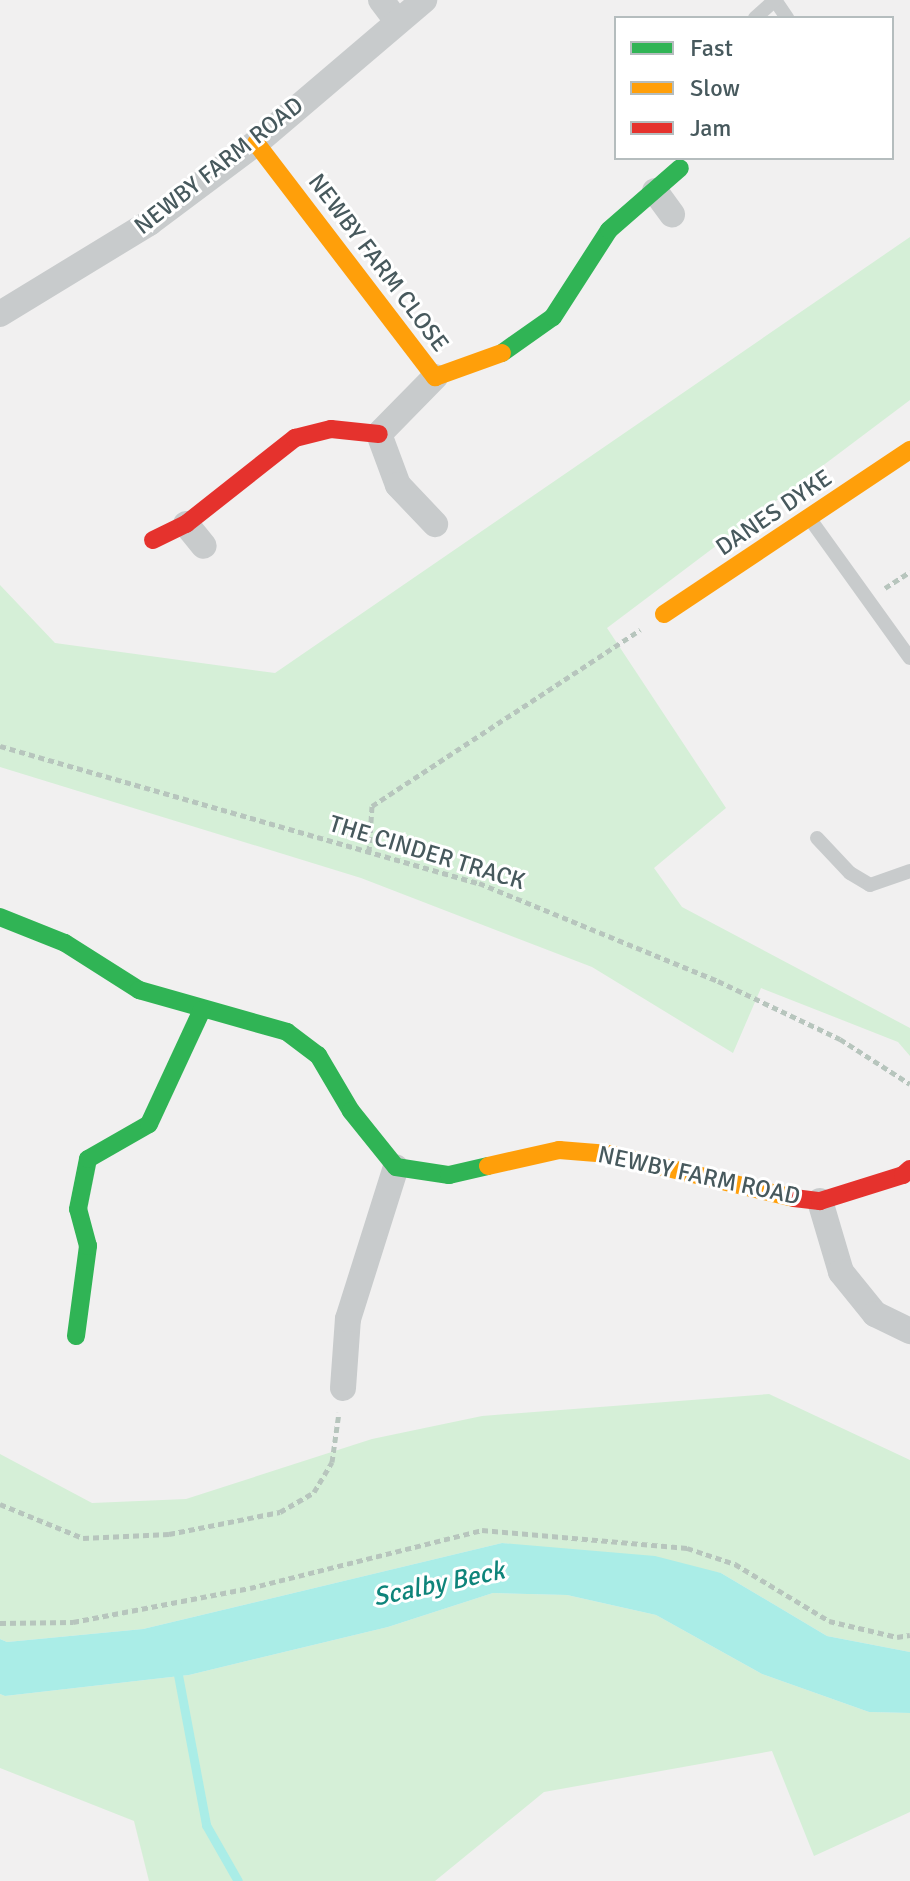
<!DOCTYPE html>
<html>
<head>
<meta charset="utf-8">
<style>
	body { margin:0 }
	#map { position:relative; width:910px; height:1881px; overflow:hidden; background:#f1f0f0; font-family:Signika,sans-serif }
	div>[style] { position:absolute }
	.green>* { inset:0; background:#d5efd7 }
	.water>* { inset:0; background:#aaede7 }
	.stream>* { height:9px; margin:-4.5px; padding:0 4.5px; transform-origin:4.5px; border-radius:4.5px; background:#aaede7 }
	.path>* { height:5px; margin-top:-2.5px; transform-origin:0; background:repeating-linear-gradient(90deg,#b7c5bd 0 6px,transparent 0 10px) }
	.lane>* { height:14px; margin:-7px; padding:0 7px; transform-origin:7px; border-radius:7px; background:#c8cbcc }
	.street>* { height:26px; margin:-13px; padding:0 13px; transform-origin:13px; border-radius:13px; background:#c8cbcc }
	.fast>* { height:18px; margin:-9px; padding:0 9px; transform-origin:9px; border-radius:9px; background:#30b455 }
	.slow>* { height:18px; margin:-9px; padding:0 9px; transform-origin:9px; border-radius:9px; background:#ff9f0a }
	.jam>* { height:18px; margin:-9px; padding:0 9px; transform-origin:9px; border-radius:9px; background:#e5322d }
	span { translate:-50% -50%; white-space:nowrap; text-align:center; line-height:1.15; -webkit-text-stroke:6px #fff; paint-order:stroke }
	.street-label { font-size:24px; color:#47595d }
	.water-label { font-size:26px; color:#0e847a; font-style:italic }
	.legend { position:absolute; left:614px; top:16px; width:280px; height:144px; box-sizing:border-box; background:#fff; border:2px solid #b5bdbe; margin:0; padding:10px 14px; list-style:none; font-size:24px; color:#47595d }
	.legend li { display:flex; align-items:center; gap:16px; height:40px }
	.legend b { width:40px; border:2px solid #b5bdbe }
</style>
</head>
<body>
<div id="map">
	<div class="green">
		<i style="clip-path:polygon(910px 237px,910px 400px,607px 628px,726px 808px,654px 868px,682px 907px,910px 1028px,910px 1056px,898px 1042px,761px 988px,733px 1053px,592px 967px,361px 878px,0 767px,0 585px,55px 643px,275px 673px)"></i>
		<i style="clip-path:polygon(769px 1394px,910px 1460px,910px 1652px,827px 1636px,721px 1573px,502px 1543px,143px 1629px,7px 1642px,0 1639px,0 1454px,92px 1503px,186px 1499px,372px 1439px,482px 1416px)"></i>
		<i style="clip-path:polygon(493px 1593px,567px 1595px,656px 1615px,762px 1674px,869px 1712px,910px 1713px,910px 1812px,814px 1856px,772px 1751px,544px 1792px,435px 1881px,149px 1881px,134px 1821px,0 1768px,0 1694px,5px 1696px,189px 1675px,388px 1627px)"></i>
	</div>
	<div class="water">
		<i style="clip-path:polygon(502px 1543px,655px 1556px,721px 1573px,827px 1636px,910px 1652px,910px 1713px,869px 1712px,762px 1674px,656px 1615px,567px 1595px,493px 1593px,388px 1627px,189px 1675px,5px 1696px,0 1694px,0 1639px,7px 1642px,143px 1629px)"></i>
	</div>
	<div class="stream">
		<i style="left:176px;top:1664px;width:164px;rotate:79.4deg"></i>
		<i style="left:206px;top:1825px;width:64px;rotate:60.3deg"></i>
	</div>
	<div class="path">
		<i style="left:885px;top:588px;width:30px;rotate:-33deg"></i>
		<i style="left:0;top:746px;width:498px;rotate:16deg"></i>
		<i style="left:479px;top:883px;width:258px;rotate:22.3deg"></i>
		<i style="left:718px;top:981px;width:135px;rotate:25.4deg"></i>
		<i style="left:840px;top:1039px;width:83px;rotate:32.7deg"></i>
		<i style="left:369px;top:852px;width:46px;rotate:-86.3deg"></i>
		<i style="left:372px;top:806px;width:321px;rotate:-33.3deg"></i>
		<i style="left:0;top:1504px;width:90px;rotate:22.3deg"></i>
		<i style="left:83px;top:1538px;width:86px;rotate:-2.7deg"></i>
		<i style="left:169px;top:1534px;width:113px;rotate:-11.2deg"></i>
		<i style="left:280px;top:1512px;width:39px;rotate:-30deg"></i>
		<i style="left:314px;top:1492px;width:35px;rotate:-59deg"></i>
		<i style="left:332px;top:1462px;width:50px;rotate:-82deg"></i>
		<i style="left:0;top:1623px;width:73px;rotate:-0.8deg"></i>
		<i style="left:73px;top:1622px;width:180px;rotate:-10.9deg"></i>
		<i style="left:250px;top:1588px;width:239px;rotate:-14deg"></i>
		<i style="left:482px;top:1530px;width:206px;rotate:5deg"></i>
		<i style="left:687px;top:1548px;width:51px;rotate:18.4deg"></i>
		<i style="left:735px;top:1564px;width:110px;rotate:31.2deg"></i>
		<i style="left:829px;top:1621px;width:70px;rotate:13.2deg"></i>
		<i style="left:897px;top:1637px;width:13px;rotate:-9deg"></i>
	</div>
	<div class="lane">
		<i style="left:775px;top:0;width:22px;rotate:56deg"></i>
		<i style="left:755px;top:18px;width:25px;rotate:-42deg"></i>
		<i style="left:810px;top:519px;width:171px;rotate:54.3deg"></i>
		<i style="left:817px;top:838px;width:48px;rotate:46.7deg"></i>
		<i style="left:850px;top:873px;width:23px;rotate:31deg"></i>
		<i style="left:870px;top:885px;width:42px;rotate:-19.3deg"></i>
	</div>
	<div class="street">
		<i style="left:381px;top:0;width:26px;rotate:53deg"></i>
		<i style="left:655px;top:191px;width:29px;rotate:54deg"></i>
		<i style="left:0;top:314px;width:175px;rotate:-31.4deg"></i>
		<i style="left:149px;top:223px;width:134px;rotate:-36.8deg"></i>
		<i style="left:256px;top:143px;width:221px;rotate:-40.4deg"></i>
		<i style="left:435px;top:377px;width:80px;rotate:134.5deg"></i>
		<i style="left:379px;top:434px;width:54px;rotate:69.6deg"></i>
		<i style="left:398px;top:485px;width:54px;rotate:46.5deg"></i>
		<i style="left:186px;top:524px;width:28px;rotate:51deg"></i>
		<i style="left:820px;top:1201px;width:74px;rotate:73.5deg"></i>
		<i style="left:841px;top:1272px;width:54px;rotate:51deg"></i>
		<i style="left:875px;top:1314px;width:39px;rotate:26deg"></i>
		<i style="left:343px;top:1388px;width:69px;rotate:-85.9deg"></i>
		<i style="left:348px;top:1319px;width:159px;rotate:-72.5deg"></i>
	</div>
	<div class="fast">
		<i style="left:502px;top:353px;width:62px;rotate:-35.2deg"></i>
		<i style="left:553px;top:317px;width:103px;rotate:-57.2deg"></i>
		<i style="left:609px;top:230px;width:94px;rotate:-41.1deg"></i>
		<i style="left:0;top:917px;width:70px;rotate:21.8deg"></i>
		<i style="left:65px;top:943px;width:88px;rotate:32.4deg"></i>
		<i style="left:139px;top:990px;width:154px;rotate:15.8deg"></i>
		<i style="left:287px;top:1032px;width:39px;rotate:37deg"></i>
		<i style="left:318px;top:1055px;width:65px;rotate:59.5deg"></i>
		<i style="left:351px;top:1111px;width:72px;rotate:51.2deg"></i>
		<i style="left:396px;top:1167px;width:54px;rotate:8.6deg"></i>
		<i style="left:449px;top:1175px;width:40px;rotate:-13deg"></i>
		<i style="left:76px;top:1336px;width:91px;rotate:-82.4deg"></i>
		<i style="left:88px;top:1246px;width:38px;rotate:-105deg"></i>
		<i style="left:78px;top:1209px;width:51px;rotate:-78.7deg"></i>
		<i style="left:88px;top:1159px;width:70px;rotate:-29.8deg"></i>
		<i style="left:149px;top:1124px;width:126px;rotate:-65.1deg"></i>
	</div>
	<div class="slow">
		<i style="left:256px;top:143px;width:295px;rotate:52.6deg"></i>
		<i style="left:435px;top:377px;width:71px;rotate:-19.7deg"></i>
		<i style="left:664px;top:614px;width:296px;rotate:-33.7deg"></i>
		<i style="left:488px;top:1166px;width:73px;rotate:-12.7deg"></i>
		<i style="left:559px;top:1150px;width:50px;rotate:4.6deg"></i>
		<i style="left:609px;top:1154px;width:190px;rotate:13.4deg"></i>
	</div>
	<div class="jam">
		<i style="left:153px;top:540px;width:37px;rotate:-26deg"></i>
		<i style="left:186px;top:524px;width:139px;rotate:-38.3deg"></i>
		<i style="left:295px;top:438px;width:37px;rotate:-14deg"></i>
		<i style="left:331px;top:429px;width:48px;rotate:5.9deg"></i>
		<i style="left:794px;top:1198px;width:26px;rotate:7deg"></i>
		<i style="left:820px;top:1201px;width:87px;rotate:-17.4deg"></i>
		<i style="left:903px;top:1175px;width:9px;rotate:-41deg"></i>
	</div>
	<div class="street-label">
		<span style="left:219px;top:166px;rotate:-38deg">NEWBY FARM ROAD</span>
		<span style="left:378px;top:263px;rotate:53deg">NEWBY FARM CLOSE</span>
		<span style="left:774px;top:513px;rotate:-34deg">DANES DYKE</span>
		<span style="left:427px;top:853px;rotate:17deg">THE CINDER TRACK</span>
		<span style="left:699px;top:1176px;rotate:12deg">NEWBY FARM ROAD</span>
	</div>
	<div class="water-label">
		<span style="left:439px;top:1585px;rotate:-12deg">Scalby Beck</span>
	</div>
	<ul class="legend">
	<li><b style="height:10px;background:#30b455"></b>Fast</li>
	<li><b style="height:10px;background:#ff9f0a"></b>Slow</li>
	<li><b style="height:10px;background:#e5322d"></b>Jam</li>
	</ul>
</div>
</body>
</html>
